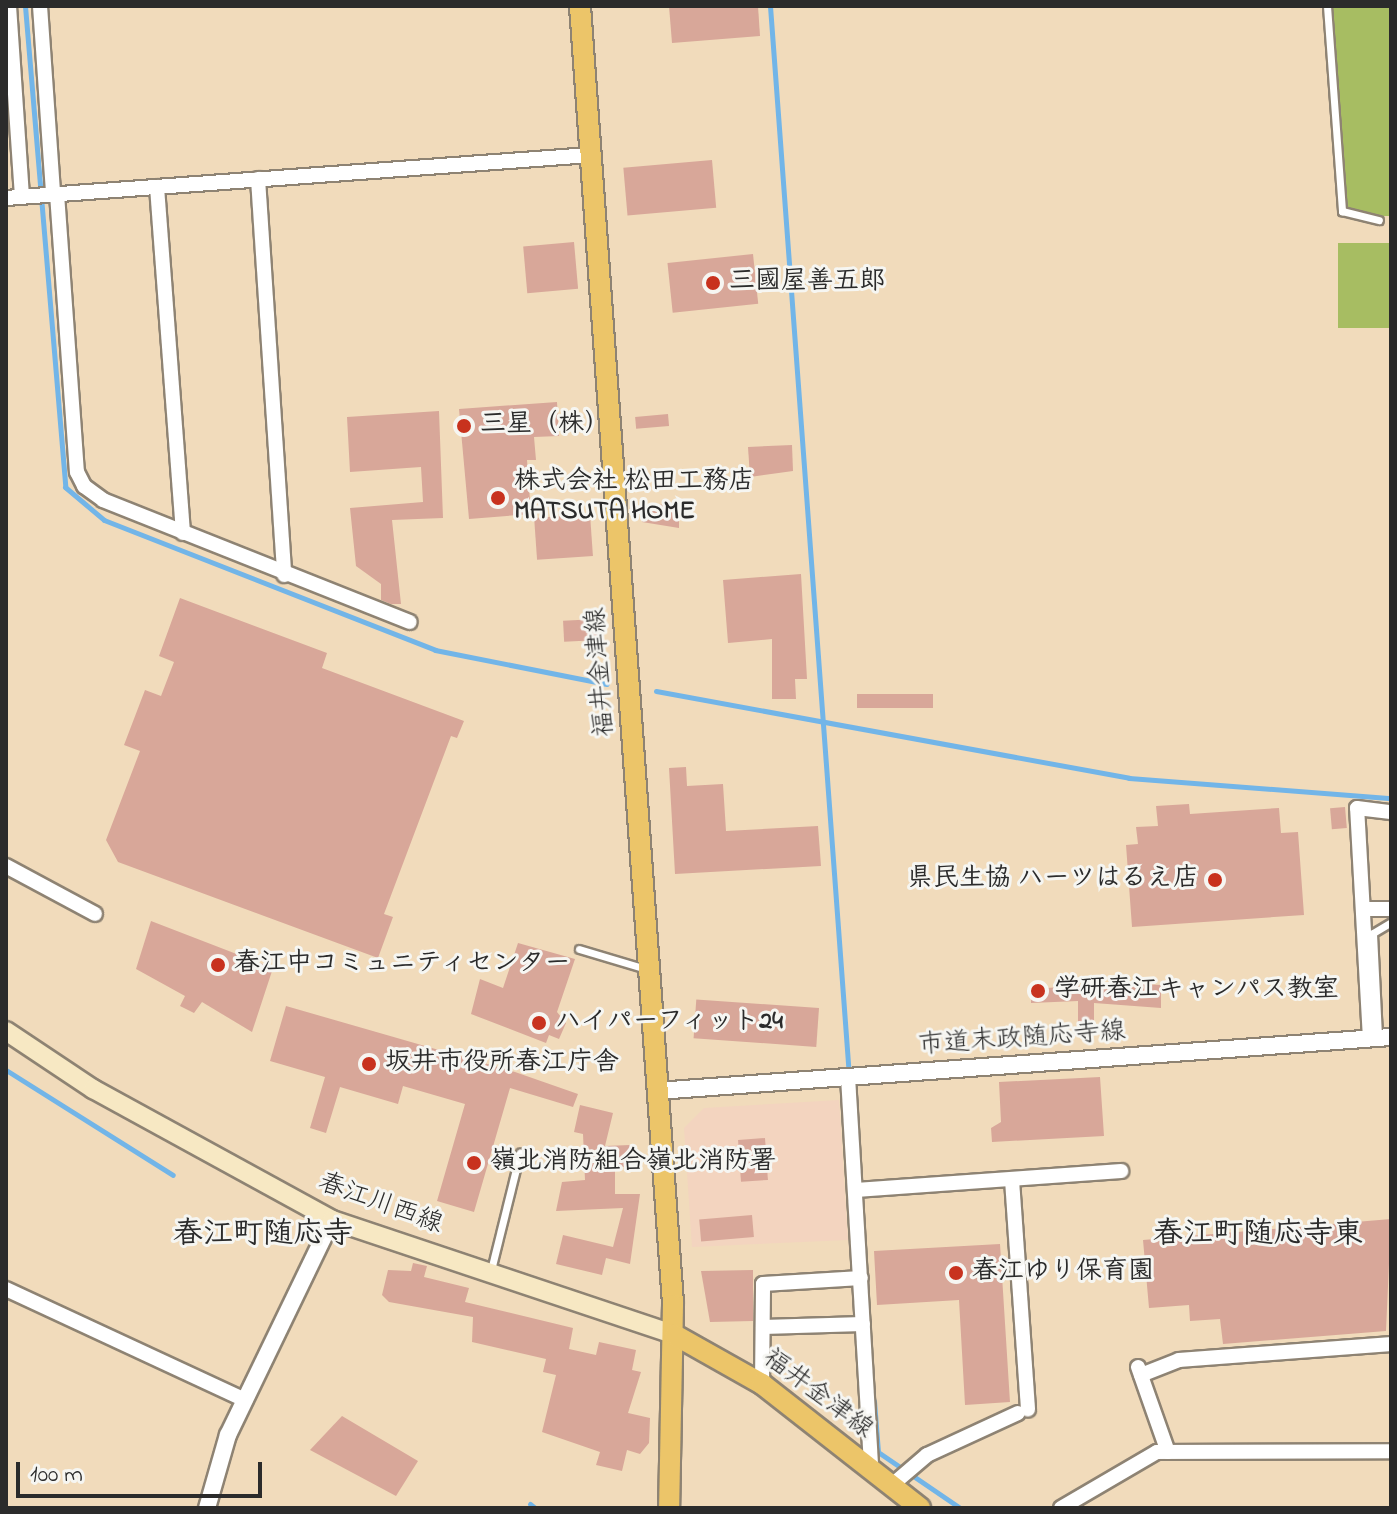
<!DOCTYPE html>
<html>
<head>
<meta charset="utf-8">
<style>
	body { margin:0 }
	#map { position:relative; width:1397px; height:1514px; overflow:hidden; background:#f1dbbb; font-family:"Indie Flower","Klee One",sans-serif }
	div>[style] { position:absolute }
	.built>* { inset:0; background:#f3d4bf }
	.green>* { inset:0; background:#a7bd62; transform-origin:0 0 }
	.stream>* { height:5px; margin:-2.5px; padding:0 2.5px; transform-origin:2.5px; border-radius:2.5px; background:#72b5e8 }
	.building>* { inset:0; background:#d8a799; transform-origin:0 0 }
	.roads { filter:drop-shadow(2px 0 #8e8373) drop-shadow(-2px 0 #8e8373) drop-shadow(0 2px #8e8373) drop-shadow(0 -2px #8e8373) }
	.service>* { height:7px; margin:-3.5px; padding:0 3.5px; transform-origin:3.5px; border-radius:3.5px; background:#fff }
	.minor>* { height:14px; margin:-7px; padding:0 7px; transform-origin:7px; border-radius:7px; background:#fff }
	.tertiary>* { height:16px; margin:-8px; padding:0 8px; transform-origin:8px; border-radius:8px; background:#fff }
	.secondary>* { height:18px; margin:-9px; padding:0 9px; transform-origin:9px; border-radius:9px; background:#f7e8c3 }
	.primary>* { height:20px; margin:-10px; padding:0 10px; transform-origin:10px; border-radius:10px; background:#ecc569 }
	.dots>* { width:22px; height:22px; translate:-50% -50%; box-sizing:border-box; border:4px solid #f6f6f2; border-radius:50% }
	span { translate:-50% -50%; white-space:nowrap; text-align:center; line-height:1.15; -webkit-text-stroke:6px #f6f6f2; paint-order:stroke }
	.poi-label { font-size:26px; color:#2b2b2b; font-weight:700 }
	.left { translate:0 -50%; text-align:left }
	.right { translate:-100% -50%; text-align:right }
	.street-label { font-size:26px; color:#2b2b2b }
	.quarter-label { font-size:30px; color:#2b2b2b; font-weight:700 }
	.frame { position:absolute; inset:0; border:8px solid #2b2b2b; pointer-events:none }
	.scale { position:absolute; left:16px; top:1462px; width:246px; height:36px; box-sizing:border-box; border:4px solid #2b2b2b; border-top:0; padding-left:10px; font-size:24px; line-height:28px; white-space:nowrap; color:#2b2b2b; -webkit-text-stroke:6px #f6f6f2; paint-order:stroke }
</style>
</head>
<body>
<div id="map">
	<div class="built">
		<i style="clip-path:polygon(839px 1100px,848px 1240px,692px 1247px,684px 1128px,704px 1108px)"></i>
	</div>
	<div class="green">
		<i style="clip-path:polygon(1332px 6px,1391px 6px,1389px 216px,1359px 216px,1346px 205px)"></i>
		<i style="left:1391px;top:243px;width:85px;height:53px;rotate:90deg"></i>
	</div>
	<div class="stream">
		<i style="left:25px;top:6px;width:483px;rotate:85.2deg"></i>
		<i style="left:65px;top:487px;width:51px;rotate:40.2deg"></i>
		<i style="left:104px;top:520px;width:356px;rotate:21.4deg"></i>
		<i style="left:435px;top:650px;width:175px;rotate:11.2deg"></i>
		<i style="left:770px;top:6px;width:1073px;rotate:85.78deg"></i>
		<i style="left:656px;top:691px;width:481px;rotate:10.4deg"></i>
		<i style="left:1129px;top:778px;width:263px;rotate:4.4deg"></i>
		<i style="left:6px;top:1070px;width:197px;rotate:32.2deg"></i>
		<i style="left:874px;top:1401px;width:51px;rotate:85.5deg"></i>
		<i style="left:878px;top:1452px;width:99px;rotate:34.3deg"></i>
		<i style="left:530px;top:1504px;width:6px;rotate:39deg"></i>
	</div>
	<div class="building">
		<i style="clip-path:polygon(669px 6px,758px 6px,760px 36px,672px 43px)"></i>
		<i style="left:712px;top:160px;width:48px;height:89px;rotate:85deg"></i>
		<i style="left:574px;top:242px;width:47px;height:51px;rotate:85deg"></i>
		<i style="left:753px;top:254px;width:50px;height:86px;rotate:84deg"></i>
		<i style="clip-path:polygon(557px 402px,559px 436px,534px 437px,536px 460px,527px 460px,531px 514px,469px 519px,459px 409px)"></i>
		<i style="clip-path:polygon(439px 411px,443px 518px,392px 520px,401px 604px,391px 604px,381px 600px,381px 584px,356px 566px,350px 508px,423px 502px,421px 467px,350px 472px,347px 417px)"></i>
		<i style="left:668px;top:414px;width:12px;height:33px;rotate:85deg"></i>
		<i style="clip-path:polygon(792px 445px,793px 471px,750px 477px,748px 447px)"></i>
		<i style="clip-path:polygon(679px 504px,679px 528px,642px 522px,648px 505px)"></i>
		<i style="left:590px;top:514px;width:42px;height:56px;rotate:86deg"></i>
		<i style="clip-path:polygon(801px 574px,807px 679px,795px 679px,796px 699px,772px 699px,772px 639px,728px 643px,723px 580px)"></i>
		<i style="clip-path:polygon(180px 598px,327px 653px,322px 668px,464px 721px,457px 738px,451px 736px,384px 914px,393px 917px,378px 958px,118px 862px,106px 840px,140px 751px,124px 745px,145px 690px,161px 696px,174px 662px,159px 656px)"></i>
		<i style="left:598px;top:619px;width:21px;height:35px;rotate:87deg"></i>
		<i style="left:933px;top:694px;width:14px;height:76px;rotate:90deg"></i>
		<i style="clip-path:polygon(686px 767px,687px 786px,723px 784px,726px 831px,818px 826px,821px 866px,675px 874px,669px 768px)"></i>
		<i style="clip-path:polygon(1189px 804px,1190px 814px,1279px 808px,1281px 833px,1298px 832px,1304px 915px,1132px 927px,1126px 845px,1138px 844px,1136px 827px,1158px 826px,1156px 806px)"></i>
		<i style="left:1345px;top:807px;width:21px;height:15px;rotate:85deg"></i>
		<i style="clip-path:polygon(151px 921px,273px 968px,252px 1032px,202px 1002px,194px 1013px,180px 1006px,185px 996px,136px 969px)"></i>
		<i style="clip-path:polygon(518px 943px,575px 959px,557px 1012px,566px 1023px,559px 1039px,549px 1035px,546px 1043px,471px 1014px,480px 979px,503px 988px)"></i>
		<i style="clip-path:polygon(1124px 983px,1161px 985px,1161px 1008px,1094px 1003px,1094px 1030px,1078px 1031px,1078px 1001px,1031px 1003px,1031px 989px)"></i>
		<i style="clip-path:polygon(286px 1006px,515px 1072px,578px 1094px,573px 1107px,510px 1088px,474px 1212px,437px 1201px,465px 1104px,403px 1086px,398px 1104px,340px 1087px,326px 1133px,310px 1128px,325px 1077px,270px 1061px)"></i>
		<i style="left:819px;top:1008px;width:39px;height:123px;rotate:94deg"></i>
		<i style="clip-path:polygon(1100px 1077px,1104px 1136px,992px 1142px,991px 1128px,1001px 1122px,999px 1082px)"></i>
		<i style="clip-path:polygon(580px 1105px,613px 1113px,605px 1146px,630px 1145px,631px 1167px,615px 1167px,615px 1194px,640px 1194px,630px 1264px,606px 1258px,602px 1275px,556px 1264px,563px 1235px,613px 1247px,623px 1208px,556px 1211px,562px 1182px,585px 1180px,583px 1134px,574px 1132px)"></i>
		<i style="left:765px;top:1138px;width:42px;height:27px;rotate:86deg"></i>
		<i style="left:752px;top:1215px;width:22px;height:53px;rotate:85deg"></i>
		<i style="clip-path:polygon(1391px 1219px,1386px 1331px,1223px 1344px,1220px 1319px,1190px 1321px,1189px 1305px,1149px 1308px,1143px 1240px)"></i>
		<i style="clip-path:polygon(1000px 1244px,1010px 1402px,965px 1405px,959px 1300px,877px 1305px,874px 1251px)"></i>
		<i style="clip-path:polygon(413px 1263px,427px 1266px,424px 1277px,469px 1288px,465px 1302px,573px 1328px,569px 1349px,596px 1355px,599px 1342px,636px 1350px,632px 1370px,641px 1372px,628px 1413px,650px 1418px,649px 1443px,640px 1454px,627px 1450px,622px 1471px,596px 1465px,600px 1452px,542px 1432px,556px 1375px,543px 1372px,546px 1359px,472px 1342px,473px 1317px,389px 1302px,382px 1295px,388px 1270px,411px 1271px)"></i>
		<i style="clip-path:polygon(753px 1270px,753px 1321px,710px 1322px,701px 1271px)"></i>
		<i style="clip-path:polygon(342px 1416px,418px 1461px,396px 1496px,310px 1450px)"></i>
	</div>
	<div class="roads">
		<div class="service">
			<i style="left:1327px;top:6px;width:206px;rotate:85.8deg"></i>
			<i style="left:1342px;top:211px;width:38px;rotate:14deg"></i>
			<i style="left:579px;top:949px;width:70px;rotate:16.6deg"></i>
			<i style="left:1378px;top:1036px;width:103px;rotate:-92.8deg"></i>
			<i style="left:1373px;top:933px;width:21px;rotate:-31deg"></i>
			<i style="left:491px;top:1270px;width:121px;rotate:-76.1deg"></i>
		</div>
		<div class="minor">
			<i style="left:9px;top:6px;width:190px;rotate:86.1deg"></i>
			<i style="left:40px;top:6px;width:188px;rotate:86deg"></i>
			<i style="left:258px;top:179px;width:397px;rotate:86.2deg"></i>
			<i style="left:157px;top:187px;width:347px;rotate:85.7deg"></i>
			<i style="left:57px;top:194px;width:279px;rotate:85.9deg"></i>
			<i style="left:77px;top:472px;width:16px;rotate:63deg"></i>
			<i style="left:84px;top:486px;width:24px;rotate:36deg"></i>
			<i style="left:103px;top:500px;width:330px;rotate:21.7deg"></i>
			<i style="left:6px;top:198px;width:586px;rotate:-4.21deg"></i>
			<i style="left:6px;top:866px;width:101px;rotate:28.3deg"></i>
			<i style="left:1363px;top:909px;width:28px"></i>
			<i style="left:1370px;top:1039px;width:231px;rotate:-93.2deg"></i>
			<i style="left:1357px;top:808px;width:34px;rotate:7deg"></i>
			<i style="left:848px;top:1077px;width:392px;rotate:86.6deg"></i>
			<i style="left:1012px;top:1180px;width:230px;rotate:86deg"></i>
			<i style="left:856px;top:1190px;width:266px;rotate:-4.1deg"></i>
			<i style="left:6px;top:1289px;width:264px;rotate:24.9deg"></i>
			<i style="left:763px;top:1327px;width:100px;rotate:-1.7deg"></i>
			<i style="left:1138px;top:1367px;width:90px;rotate:70.6deg"></i>
			<i style="left:1141px;top:1375px;width:41px;rotate:-21.5deg"></i>
			<i style="left:1179px;top:1360px;width:213px;rotate:-4.3deg"></i>
			<i style="left:762px;top:1384px;width:100px;rotate:-89.4deg"></i>
			<i style="left:763px;top:1284px;width:98px;rotate:-3.5deg"></i>
			<i style="left:892px;top:1485px;width:46px;rotate:-40.6deg"></i>
			<i style="left:927px;top:1455px;width:100px;rotate:-24.8deg"></i>
			<i style="left:1061px;top:1508px;width:111px;rotate:-30.3deg"></i>
			<i style="left:1157px;top:1452px;width:234px;rotate:-0.2deg"></i>
		</div>
		<div class="tertiary">
			<i style="left:657px;top:1091px;width:736px;rotate:-4.21deg"></i>
			<i style="left:207px;top:1508px;width:76px;rotate:-74deg"></i>
			<i style="left:228px;top:1435px;width:239px;rotate:-64.2deg"></i>
		</div>
		<div class="secondary">
			<i style="left:6px;top:1031px;width:105px;rotate:33.7deg"></i>
			<i style="left:93px;top:1089px;width:273px;rotate:28.7deg"></i>
			<i style="left:332px;top:1220px;width:362px;rotate:18.5deg"></i>
		</div>
		<div class="primary">
			<i style="left:580px;top:6px;width:1302px;rotate:85.9deg"></i>
			<i style="left:673px;top:1305px;width:203px;rotate:91.1deg"></i>
			<i style="left:675px;top:1335px;width:100px;rotate:29.4deg"></i>
			<i style="left:762px;top:1384px;width:201px;rotate:38.1deg"></i>
		</div>
	</div>
	<div class="dots">
		<i style="left:713px;top:283px;background:#c8321e"></i>
		<i style="left:464px;top:426px;background:#c8321e"></i>
		<i style="left:498px;top:498px;background:#c8321e"></i>
		<i style="left:1215px;top:880px;background:#c8321e"></i>
		<i style="left:218px;top:965px;background:#c8321e"></i>
		<i style="left:1038px;top:991px;background:#c8321e"></i>
		<i style="left:539px;top:1023px;background:#c8321e"></i>
		<i style="left:369px;top:1064px;background:#c8321e"></i>
		<i style="left:474px;top:1163px;background:#c8321e"></i>
		<i style="left:956px;top:1273px;background:#c8321e"></i>
	</div>
	<div class="poi-label">
		<span class="left" style="left:729px;top:283px">三國屋善五郎</span>
		<span class="left" style="left:480px;top:426px">三星（株）</span>
		<span class="left" style="left:514px;top:498px">株式会社 松田工務店<br>MATSUTA HOME</span>
		<span class="right" style="left:1199px;top:880px">県民生協 ハーツはるえ店</span>
		<span class="left" style="left:234px;top:965px">春江中コミュニティセンター</span>
		<span class="left" style="left:1054px;top:991px">学研春江キャンパス教室</span>
		<span class="left" style="left:555px;top:1023px">ハイパーフィット24</span>
		<span class="left" style="left:385px;top:1064px">坂井市役所春江庁舎</span>
		<span class="left" style="left:490px;top:1163px">嶺北消防組合嶺北消防署</span>
		<span class="left" style="left:972px;top:1273px">春江ゆり保育園</span>
	</div>
	<div class="street-label">
		<span style="left:602px;top:672px;rotate:-94deg">福井金津線</span>
		<span style="left:1022px;top:1040px;rotate:-4deg">市道末政随応寺線</span>
		<span style="left:380px;top:1205px;rotate:20deg">春江川西線</span>
		<span style="left:817px;top:1395px;rotate:37deg">福井金津線</span>
	</div>
	<div class="quarter-label">
		<span style="left:263px;top:1235px">春江町随応寺</span>
		<span style="left:1258px;top:1235px">春江町随応寺東</span>
	</div>
	<div class="frame"></div>
	<div class="scale">100 m</div>
</div>
</body>
</html>
